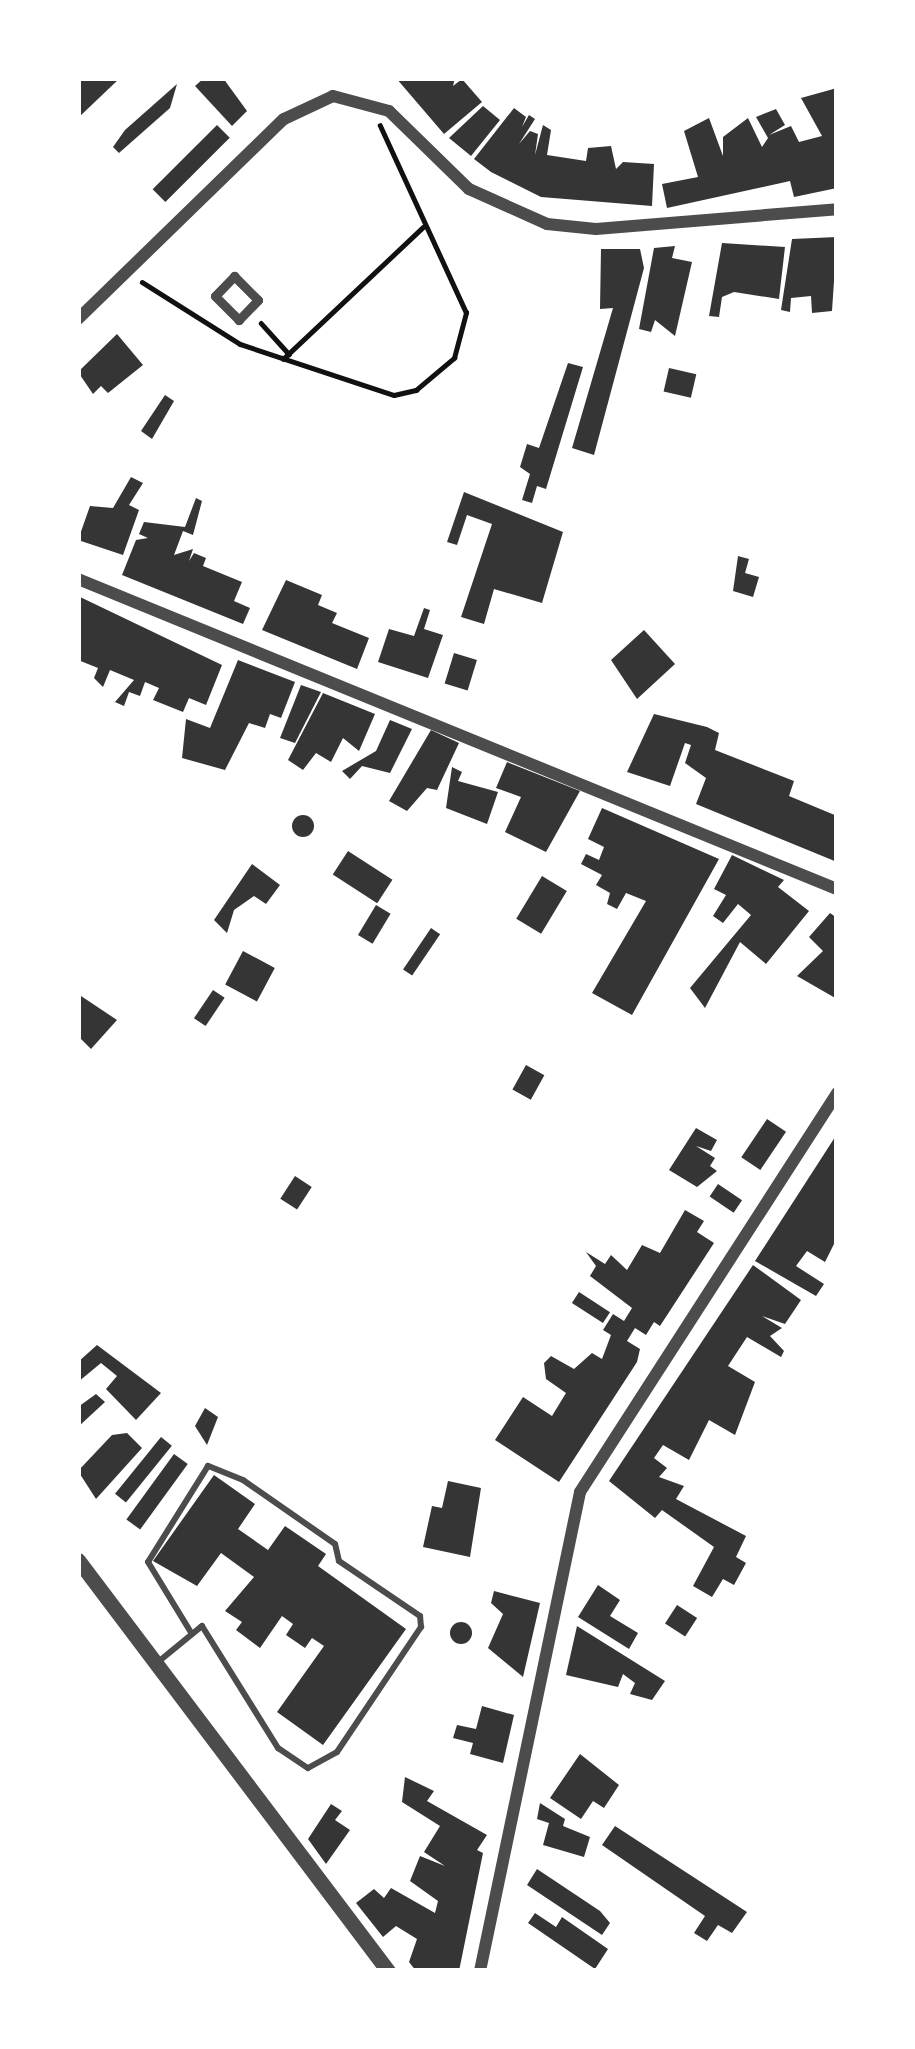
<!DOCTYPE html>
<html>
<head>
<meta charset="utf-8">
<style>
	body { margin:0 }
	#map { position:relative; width:915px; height:2049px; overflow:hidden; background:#fff; font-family:"Times New Roman",serif }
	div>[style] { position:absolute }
	.building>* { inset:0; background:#353535; transform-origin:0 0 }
	.round { border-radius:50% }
	.path>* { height:4.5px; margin:-2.25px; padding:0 2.25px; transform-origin:2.25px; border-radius:2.25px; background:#111 }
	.service>* { height:6px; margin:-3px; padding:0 3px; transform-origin:3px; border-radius:3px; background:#4c4c4c }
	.pedestrian>* { height:9px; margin:-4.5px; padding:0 4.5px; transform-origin:4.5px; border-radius:4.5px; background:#4c4c4c }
	.minor>* { height:12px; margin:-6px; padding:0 6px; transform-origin:6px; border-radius:6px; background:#4c4c4c }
	.tertiary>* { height:15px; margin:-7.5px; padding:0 7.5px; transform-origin:7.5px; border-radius:7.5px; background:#4c4c4c }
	span { translate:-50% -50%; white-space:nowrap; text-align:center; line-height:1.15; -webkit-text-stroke:9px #fff; paint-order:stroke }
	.frame { position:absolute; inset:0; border:81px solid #fff; pointer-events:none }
</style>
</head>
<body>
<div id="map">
	<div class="building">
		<i style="clip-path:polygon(78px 78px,120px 78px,78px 118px)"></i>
		<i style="clip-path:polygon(204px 78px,223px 78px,247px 111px,232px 126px,195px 86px)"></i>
		<i style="clip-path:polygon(396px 78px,455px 78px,453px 86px,462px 79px,482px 102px,444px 134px)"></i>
		<i style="clip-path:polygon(177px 84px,170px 108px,119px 153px,113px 147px,125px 130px)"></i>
		<i style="clip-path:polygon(837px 88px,837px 188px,794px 197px,790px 181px,667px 208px,662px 184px,698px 177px,684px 131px,709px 118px,723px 156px,723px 137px,748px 118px,762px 147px,768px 138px,756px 117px,776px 109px,785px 125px,769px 135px,791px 126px,799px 142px,822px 136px,801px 98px)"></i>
		<i style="clip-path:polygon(483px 106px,500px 120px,471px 156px,449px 138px)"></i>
		<i style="clip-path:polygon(514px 108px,526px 117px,522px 127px,529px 115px,535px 119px,519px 144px,530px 131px,538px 134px,535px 155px,543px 125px,551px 130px,547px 155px,586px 161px,588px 148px,611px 146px,616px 169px,623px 162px,654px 164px,652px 206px,541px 197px,491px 172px,474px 159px)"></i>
		<i style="left:217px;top:125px;width:18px;height:91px;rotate:45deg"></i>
		<i style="clip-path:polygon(837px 237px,832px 311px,812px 313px,811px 296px,791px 298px,790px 312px,781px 310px,792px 239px)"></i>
		<i style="clip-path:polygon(722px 243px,785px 247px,779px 299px,734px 292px,722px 297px,719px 317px,709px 316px)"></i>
		<i style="clip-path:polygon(675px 246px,672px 258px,692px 262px,675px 336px,655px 320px,651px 332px,639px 329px,654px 248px)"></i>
		<i style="clip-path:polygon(601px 249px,640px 249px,644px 268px,594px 455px,572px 448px,613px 308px,600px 309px)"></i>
		<i style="clip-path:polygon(117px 334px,143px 365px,108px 393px,101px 386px,93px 394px,78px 372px)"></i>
		<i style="clip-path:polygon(568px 363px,583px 367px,546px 489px,537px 486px,532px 503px,522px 500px,530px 474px,520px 467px,527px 444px,539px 448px)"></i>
		<i style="left:669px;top:368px;width:28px;height:24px;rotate:13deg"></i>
		<i style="clip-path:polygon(165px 395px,174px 401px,152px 439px,141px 431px)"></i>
		<i style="clip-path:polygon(131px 477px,143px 483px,129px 505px,139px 510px,123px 555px,78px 540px,90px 506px,113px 508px)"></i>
		<i style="clip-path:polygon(464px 492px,563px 532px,542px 603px,494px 589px,484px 624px,461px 617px,492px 524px,467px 515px,457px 545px,447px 542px)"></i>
		<i style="clip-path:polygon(196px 498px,202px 501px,193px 535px,183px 531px,174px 555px,193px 549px,189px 561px,194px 553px,206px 558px,203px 566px,242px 582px,234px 601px,250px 608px,243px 624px,122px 575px,136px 540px,148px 538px,139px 534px,144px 522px,185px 527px)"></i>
		<i style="clip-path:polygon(738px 556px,749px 559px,745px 573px,759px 577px,753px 597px,733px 591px)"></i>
		<i style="clip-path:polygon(286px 580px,322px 595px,318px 605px,337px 613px,332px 623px,369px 638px,357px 669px,262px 630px)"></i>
		<i style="clip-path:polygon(78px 596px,222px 665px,206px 705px,189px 698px,183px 712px,153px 700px,159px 688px,145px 682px,140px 696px,129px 692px,124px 706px,115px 702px,134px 680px,110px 670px,103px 687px,94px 678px,98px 668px,78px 660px)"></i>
		<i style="clip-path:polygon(424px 608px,430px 610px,424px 629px,443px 635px,428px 678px,378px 662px,389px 629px,414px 636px)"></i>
		<i style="clip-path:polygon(644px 630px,675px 664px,637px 699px,611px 660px)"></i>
		<i style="left:454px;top:653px;width:24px;height:32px;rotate:17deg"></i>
		<i style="clip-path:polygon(238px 660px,295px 682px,281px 718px,270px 714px,265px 728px,249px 723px,225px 770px,182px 758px,186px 719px,210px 728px)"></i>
		<i style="clip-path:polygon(301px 685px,321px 692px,295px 743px,280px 738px)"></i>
		<i style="clip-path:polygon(323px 693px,375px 714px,359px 751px,343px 738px,331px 762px,316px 753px,303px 770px,288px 760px)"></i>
		<i style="clip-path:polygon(654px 714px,707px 727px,719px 733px,715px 750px,794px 781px,789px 796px,837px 816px,837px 862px,696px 804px,706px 778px,685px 763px,691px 745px,685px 743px,670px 786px,627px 772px)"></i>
		<i style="clip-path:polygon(390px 720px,412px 729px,390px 773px,362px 766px,350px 779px,342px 771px,376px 751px)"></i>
		<i style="clip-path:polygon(431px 730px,459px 743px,437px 790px,427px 788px,407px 811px,389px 801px)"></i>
		<i style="clip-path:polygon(507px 762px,580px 791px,546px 852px,505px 832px,521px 797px,496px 788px)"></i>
		<i style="clip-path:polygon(452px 767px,462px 772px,458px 781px,498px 792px,487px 824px,446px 808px)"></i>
		<i style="clip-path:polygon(602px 808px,719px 859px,632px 1015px,592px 993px,646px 901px,626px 893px,617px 909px,607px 904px,610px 893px,596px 885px,602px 875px,581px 864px,586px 854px,599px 860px,604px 847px,588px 839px)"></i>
		<i class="round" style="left:292px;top:815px;width:22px;height:22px"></i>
		<i style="left:348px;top:851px;width:53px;height:28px;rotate:33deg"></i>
		<i style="clip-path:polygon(732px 855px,784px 880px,778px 887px,809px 911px,766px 964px,740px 942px,705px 1008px,690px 988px,751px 915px,738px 904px,723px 923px,713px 916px,726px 895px,714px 889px)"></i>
		<i style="clip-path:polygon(252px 864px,280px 885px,266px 904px,254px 896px,234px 910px,227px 933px,214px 920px)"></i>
		<i style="left:542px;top:876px;width:29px;height:50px;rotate:31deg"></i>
		<i style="left:376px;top:905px;width:17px;height:35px;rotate:31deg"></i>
		<i style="clip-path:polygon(830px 913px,837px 918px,837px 999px,797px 976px,823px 951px,809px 937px)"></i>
		<i style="left:431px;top:928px;width:11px;height:50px;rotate:34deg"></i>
		<i style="left:243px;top:951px;width:36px;height:38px;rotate:28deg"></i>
		<i style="left:213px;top:990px;width:14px;height:34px;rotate:34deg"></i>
		<i style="clip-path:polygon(78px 994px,117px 1020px,91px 1049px,78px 1036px)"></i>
		<i style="left:526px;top:1065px;width:21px;height:28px;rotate:29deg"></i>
		<i style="left:767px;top:1119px;width:23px;height:46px;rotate:34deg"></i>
		<i style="clip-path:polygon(696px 1128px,717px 1140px,711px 1151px,696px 1146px,715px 1158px,710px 1166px,717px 1171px,697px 1187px,669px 1170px)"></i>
		<i style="clip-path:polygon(837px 1134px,837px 1238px,825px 1262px,807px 1251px,796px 1266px,824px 1284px,816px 1296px,755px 1261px)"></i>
		<i style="left:295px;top:1176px;width:20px;height:27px;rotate:33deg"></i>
		<i style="left:718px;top:1184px;width:29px;height:15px;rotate:34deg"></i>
		<i style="clip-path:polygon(685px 1210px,704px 1221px,697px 1232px,714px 1243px,660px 1326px,654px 1322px,646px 1335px,635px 1328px,627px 1341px,640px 1349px,637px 1362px,559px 1482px,495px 1440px,523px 1397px,552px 1416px,566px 1393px,546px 1379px,544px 1363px,551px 1356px,574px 1369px,592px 1353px,602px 1359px,611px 1335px,603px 1330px,613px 1314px,624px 1321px,632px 1308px,590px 1276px,596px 1266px,586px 1252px,605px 1264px,611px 1255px,627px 1270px,642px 1245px,660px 1253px)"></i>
		<i style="clip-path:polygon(753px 1265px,801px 1300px,785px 1324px,762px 1316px,782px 1328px,770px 1336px,784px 1351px,781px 1357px,747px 1337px,728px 1366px,755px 1382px,735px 1435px,709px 1420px,689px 1460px,663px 1445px,654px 1458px,667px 1468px,659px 1477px,684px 1486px,676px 1499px,746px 1536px,736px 1557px,746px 1563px,734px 1585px,723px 1579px,712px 1597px,693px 1586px,714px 1547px,662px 1510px,655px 1518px,609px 1481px)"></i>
		<i style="left:579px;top:1292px;width:37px;height:13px;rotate:33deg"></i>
		<i style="clip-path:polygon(97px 1345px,161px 1393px,136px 1420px,106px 1389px,117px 1376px,101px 1363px,78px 1382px,78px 1362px)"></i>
		<i style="clip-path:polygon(96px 1394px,105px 1402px,78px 1427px,78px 1407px)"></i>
		<i style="clip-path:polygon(205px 1408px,218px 1417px,207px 1445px,195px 1426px)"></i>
		<i style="clip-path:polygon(127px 1433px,142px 1448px,96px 1499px,78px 1471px,112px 1435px)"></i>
		<i style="left:161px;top:1437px;width:14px;height:73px;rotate:39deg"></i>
		<i style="left:174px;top:1454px;width:17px;height:81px;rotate:36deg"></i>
		<i style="clip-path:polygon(214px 1475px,255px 1504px,238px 1529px,268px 1550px,285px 1526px,326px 1554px,318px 1566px,406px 1629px,323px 1745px,277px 1712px,324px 1646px,312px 1638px,305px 1648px,286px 1635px,293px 1624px,282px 1616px,260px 1648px,236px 1630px,242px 1622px,225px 1611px,254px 1577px,221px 1553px,197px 1586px,153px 1561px)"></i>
		<i style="clip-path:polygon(448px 1481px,481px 1488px,470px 1557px,423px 1547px,432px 1506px,442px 1508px)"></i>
		<i style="clip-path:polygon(598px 1585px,620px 1600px,610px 1616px,638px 1633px,629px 1649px,578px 1617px)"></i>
		<i style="clip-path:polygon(494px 1591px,540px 1603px,523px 1677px,488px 1648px,503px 1614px,491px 1603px)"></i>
		<i style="left:677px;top:1605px;width:24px;height:22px;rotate:33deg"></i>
		<i class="round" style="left:450px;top:1622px;width:22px;height:22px"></i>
		<i style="clip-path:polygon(577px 1626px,665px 1681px,652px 1700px,630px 1694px,635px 1683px,623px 1674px,618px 1687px,566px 1675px)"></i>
		<i style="clip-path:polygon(482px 1706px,514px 1715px,503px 1763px,470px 1754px,473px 1743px,453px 1738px,457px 1725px,476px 1729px)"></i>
		<i style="clip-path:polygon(580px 1754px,619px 1785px,604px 1808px,593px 1801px,581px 1819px,550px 1798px)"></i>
		<i style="clip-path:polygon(405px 1777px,434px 1791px,427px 1801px,487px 1835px,477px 1850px,483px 1853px,459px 1971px,416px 1971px,409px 1962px,417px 1939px,396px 1926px,383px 1937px,356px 1903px,374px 1889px,384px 1898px,391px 1888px,435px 1913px,438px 1901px,410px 1881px,420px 1856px,445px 1866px,424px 1852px,440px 1826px,402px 1802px)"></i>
		<i style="clip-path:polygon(540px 1803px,565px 1819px,563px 1826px,590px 1837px,584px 1857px,543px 1845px,549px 1823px,537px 1819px)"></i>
		<i style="clip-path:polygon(331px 1804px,342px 1811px,335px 1820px,350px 1830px,326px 1864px,308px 1839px)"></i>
		<i style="clip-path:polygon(615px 1826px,747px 1912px,732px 1933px,718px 1925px,707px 1941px,694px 1933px,705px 1916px,602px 1845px)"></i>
		<i style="clip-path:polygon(537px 1869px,600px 1911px,610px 1923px,602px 1935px,527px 1885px)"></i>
		<i style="clip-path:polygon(535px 1913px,556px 1927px,562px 1917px,608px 1949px,595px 1969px,528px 1923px)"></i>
	</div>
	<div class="path">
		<i style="left:142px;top:282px;width:116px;rotate:32.3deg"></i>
		<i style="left:240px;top:344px;width:162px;rotate:18.3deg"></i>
		<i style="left:394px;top:395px;width:23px;rotate:-13deg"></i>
		<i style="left:416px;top:390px;width:50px;rotate:-40.1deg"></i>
		<i style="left:454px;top:358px;width:47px;rotate:-75.1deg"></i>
		<i style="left:466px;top:313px;width:206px;rotate:-114.7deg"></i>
		<i style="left:261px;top:323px;width:42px;rotate:47.9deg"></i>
		<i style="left:283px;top:359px;width:192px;rotate:-43.3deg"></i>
	</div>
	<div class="service">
		<i style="left:158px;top:1662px;width:57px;rotate:-39.3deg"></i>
		<i style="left:202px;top:1626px;width:144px;rotate:58.1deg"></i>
		<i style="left:278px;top:1748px;width:36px;rotate:34deg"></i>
		<i style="left:308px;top:1768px;width:33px;rotate:-29deg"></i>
		<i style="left:337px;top:1752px;width:151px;rotate:-56.1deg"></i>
		<i style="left:421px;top:1627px;width:11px;rotate:-95deg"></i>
		<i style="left:420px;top:1616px;width:98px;rotate:-145.8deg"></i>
		<i style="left:339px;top:1561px;width:17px;rotate:-103deg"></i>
		<i style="left:335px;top:1544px;width:112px;rotate:-145.2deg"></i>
		<i style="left:243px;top:1480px;width:38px;rotate:-158deg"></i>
		<i style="left:208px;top:1466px;width:113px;rotate:122deg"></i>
		<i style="left:148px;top:1562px;width:84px;rotate:58.6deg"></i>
	</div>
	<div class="pedestrian">
		<i style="left:234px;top:276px;width:34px;rotate:45deg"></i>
		<i style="left:258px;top:300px;width:28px;rotate:134deg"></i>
		<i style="left:239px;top:320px;width:34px;rotate:-135deg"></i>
		<i style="left:215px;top:296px;width:28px;rotate:-46deg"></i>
	</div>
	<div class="minor">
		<i style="left:78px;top:319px;width:287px;rotate:-44.2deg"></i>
		<i style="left:284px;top:119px;width:54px;rotate:-25.1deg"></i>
		<i style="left:333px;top:96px;width:58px;rotate:15deg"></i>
		<i style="left:389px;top:111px;width:112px;rotate:44.3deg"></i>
		<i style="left:469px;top:189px;width:85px;rotate:24.2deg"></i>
		<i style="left:547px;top:224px;width:49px;rotate:5.8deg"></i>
		<i style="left:596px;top:229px;width:242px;rotate:-4.7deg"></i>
		<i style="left:78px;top:579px;width:820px;rotate:22.22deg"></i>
		<i style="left:480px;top:1971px;width:489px;rotate:-78.2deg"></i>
		<i style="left:580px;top:1492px;width:475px;rotate:-57.2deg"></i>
	</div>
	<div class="tertiary">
		<i style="left:78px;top:1560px;width:515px;rotate:52.97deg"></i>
	</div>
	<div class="frame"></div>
</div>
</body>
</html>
